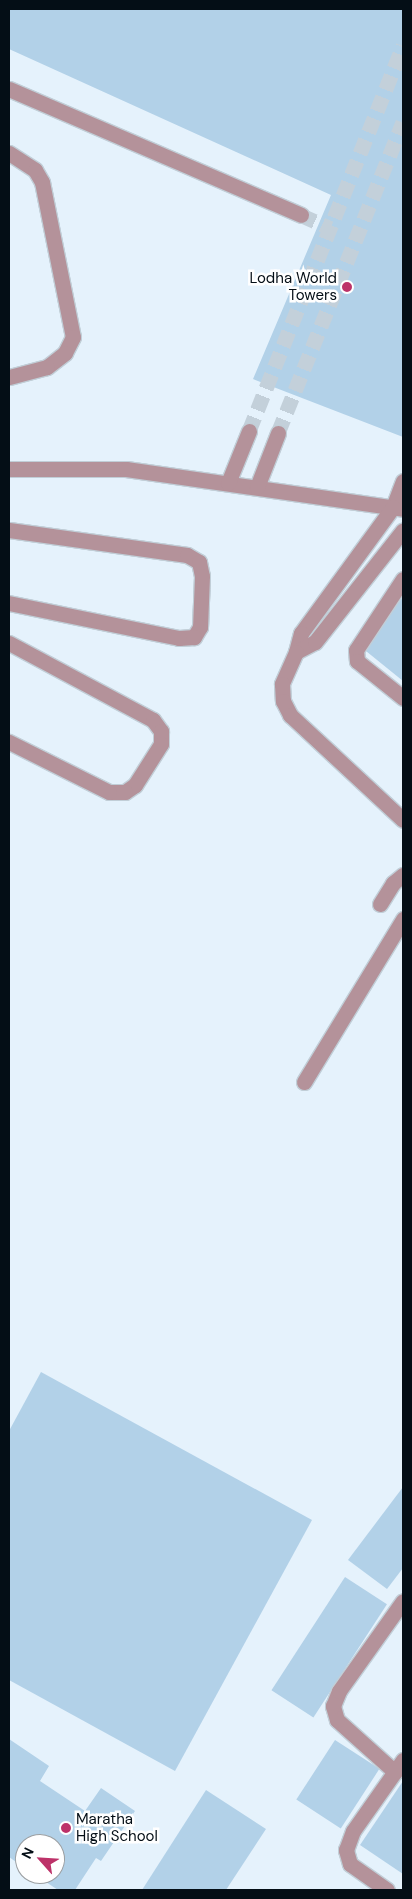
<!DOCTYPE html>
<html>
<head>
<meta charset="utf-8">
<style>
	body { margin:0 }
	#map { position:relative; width:412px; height:1899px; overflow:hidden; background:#e5f2fc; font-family:"DM Sans",sans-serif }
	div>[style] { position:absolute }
	.building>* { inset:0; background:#b2d1e8; transform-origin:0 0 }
	.minor-tunnel>* { height:15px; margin-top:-7.5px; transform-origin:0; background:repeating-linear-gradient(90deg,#c3d0da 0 15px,transparent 0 23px) }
	.roads { filter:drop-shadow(1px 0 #c1ced7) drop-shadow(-1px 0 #c1ced7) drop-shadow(0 1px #c1ced7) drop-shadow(0 -1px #c1ced7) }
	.minor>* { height:15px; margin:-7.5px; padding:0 7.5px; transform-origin:7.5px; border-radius:7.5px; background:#b4929a }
	.dots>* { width:14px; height:14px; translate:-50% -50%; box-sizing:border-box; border:2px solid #fff; border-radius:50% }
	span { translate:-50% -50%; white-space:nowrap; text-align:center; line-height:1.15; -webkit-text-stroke:5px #fff; paint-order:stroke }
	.poi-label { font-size:15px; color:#040e16 }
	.right { translate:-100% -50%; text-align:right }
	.left { translate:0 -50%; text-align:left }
	.frame { position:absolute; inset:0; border:10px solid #040e16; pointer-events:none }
	.north { position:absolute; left:15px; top:1834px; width:50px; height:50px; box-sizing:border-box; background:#fff; border:1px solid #9b9fa2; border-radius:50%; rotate:296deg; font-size:14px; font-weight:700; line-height:20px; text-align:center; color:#040e16 }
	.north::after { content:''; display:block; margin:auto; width:18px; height:22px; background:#bd3269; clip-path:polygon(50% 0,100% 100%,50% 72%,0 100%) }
</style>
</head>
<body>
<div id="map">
	<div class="building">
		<i style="clip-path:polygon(9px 9px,403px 9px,403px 437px,253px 379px,331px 195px,9px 49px)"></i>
		<i style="clip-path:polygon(403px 597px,403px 681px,361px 647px)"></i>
		<i style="clip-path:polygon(41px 1372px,312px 1520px,175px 1771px,9px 1680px,9px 1431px)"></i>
		<i style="clip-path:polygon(403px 1487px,403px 1568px,387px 1589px,348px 1560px)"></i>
		<i style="left:345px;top:1577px;width:50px;height:135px;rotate:33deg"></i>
		<i style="clip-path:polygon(9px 1739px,49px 1766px,40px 1781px,85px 1811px,101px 1788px,135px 1811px,101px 1861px,96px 1858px,75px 1890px,58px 1890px,34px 1874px,55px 1874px,55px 1844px,25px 1844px,25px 1868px,9px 1857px)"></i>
		<i style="left:335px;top:1740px;width:53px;height:71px;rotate:33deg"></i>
		<i style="clip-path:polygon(403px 1781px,403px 1874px,360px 1845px)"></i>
		<i style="clip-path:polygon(206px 1790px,266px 1829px,226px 1890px,142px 1890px)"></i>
	</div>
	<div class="minor-tunnel">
		<i style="left:301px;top:215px;width:32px;rotate:24deg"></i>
		<i style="left:249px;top:431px;width:415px;rotate:-68.2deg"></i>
		<i style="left:278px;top:433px;width:335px;rotate:-68.1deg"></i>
	</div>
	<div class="roads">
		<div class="minor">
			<i style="left:9px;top:89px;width:318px;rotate:23.3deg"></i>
			<i style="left:9px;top:153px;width:31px;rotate:33deg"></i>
			<i style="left:35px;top:170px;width:14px;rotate:60deg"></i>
			<i style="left:42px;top:182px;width:158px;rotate:78.7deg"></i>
			<i style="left:73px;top:337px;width:18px;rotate:117deg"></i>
			<i style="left:65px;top:353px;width:23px;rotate:142deg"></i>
			<i style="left:47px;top:367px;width:39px;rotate:165deg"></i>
			<i style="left:9px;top:469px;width:117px"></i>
			<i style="left:126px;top:469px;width:280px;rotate:8.2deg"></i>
			<i style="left:403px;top:481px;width:28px;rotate:111deg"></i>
			<i style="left:393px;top:507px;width:156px;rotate:126.1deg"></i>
			<i style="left:301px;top:633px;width:20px;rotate:105deg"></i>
			<i style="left:296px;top:652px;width:21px;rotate:-28deg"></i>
			<i style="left:315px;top:642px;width:142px;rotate:-51.8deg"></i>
			<i style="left:228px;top:483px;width:56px;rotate:-68deg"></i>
			<i style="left:257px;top:487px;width:58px;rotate:-68.7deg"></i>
			<i style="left:9px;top:530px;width:180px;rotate:8deg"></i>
			<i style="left:187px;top:555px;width:14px;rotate:30deg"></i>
			<i style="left:199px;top:562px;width:14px;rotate:78deg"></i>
			<i style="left:202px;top:576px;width:51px;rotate:92.2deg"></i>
			<i style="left:200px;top:627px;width:12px;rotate:121deg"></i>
			<i style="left:194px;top:637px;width:15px;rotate:176deg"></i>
			<i style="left:179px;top:638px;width:174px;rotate:-168.4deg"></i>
			<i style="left:403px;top:579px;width:85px;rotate:123.5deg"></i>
			<i style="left:356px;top:650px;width:11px;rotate:85deg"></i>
			<i style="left:357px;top:661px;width:59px;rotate:38.8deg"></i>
			<i style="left:9px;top:643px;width:163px;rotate:28.1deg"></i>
			<i style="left:153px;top:720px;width:14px;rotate:54deg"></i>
			<i style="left:161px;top:731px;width:13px;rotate:90deg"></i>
			<i style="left:161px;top:744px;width:49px;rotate:122.4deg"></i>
			<i style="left:135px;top:785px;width:12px;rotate:145deg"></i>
			<i style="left:125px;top:792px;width:16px;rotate:180deg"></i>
			<i style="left:109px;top:792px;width:112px;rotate:-153.4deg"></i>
			<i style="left:296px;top:652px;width:35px;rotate:114deg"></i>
			<i style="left:282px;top:684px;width:17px;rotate:87deg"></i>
			<i style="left:283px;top:701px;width:16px;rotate:63deg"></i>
			<i style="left:290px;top:715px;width:154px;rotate:42.9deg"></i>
			<i style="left:380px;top:904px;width:25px;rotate:-58deg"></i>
			<i style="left:393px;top:883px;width:13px;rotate:-39deg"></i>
			<i style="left:304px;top:1082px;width:191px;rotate:-58.7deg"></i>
			<i style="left:395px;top:1772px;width:78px;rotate:-138.1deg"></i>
			<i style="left:337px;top:1720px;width:15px;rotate:-106deg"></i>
			<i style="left:333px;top:1706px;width:16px;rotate:-68deg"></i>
			<i style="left:339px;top:1691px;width:110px;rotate:-54.6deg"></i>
			<i style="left:387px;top:1890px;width:45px;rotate:-144.9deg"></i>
			<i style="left:350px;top:1864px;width:15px;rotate:-106deg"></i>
			<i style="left:346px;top:1850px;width:20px;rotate:-70deg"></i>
			<i style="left:353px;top:1831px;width:87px;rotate:-54.8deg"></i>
		</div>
	</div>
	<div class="dots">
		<i style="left:347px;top:287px;background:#bd3269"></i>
		<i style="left:66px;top:1828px;background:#bd3269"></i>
	</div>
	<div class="poi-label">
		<span class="right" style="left:337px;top:287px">Lodha World<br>Towers</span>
		<span class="left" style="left:76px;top:1828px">Maratha<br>High School</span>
	</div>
	<div class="frame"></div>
	<div class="north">N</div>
</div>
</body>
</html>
